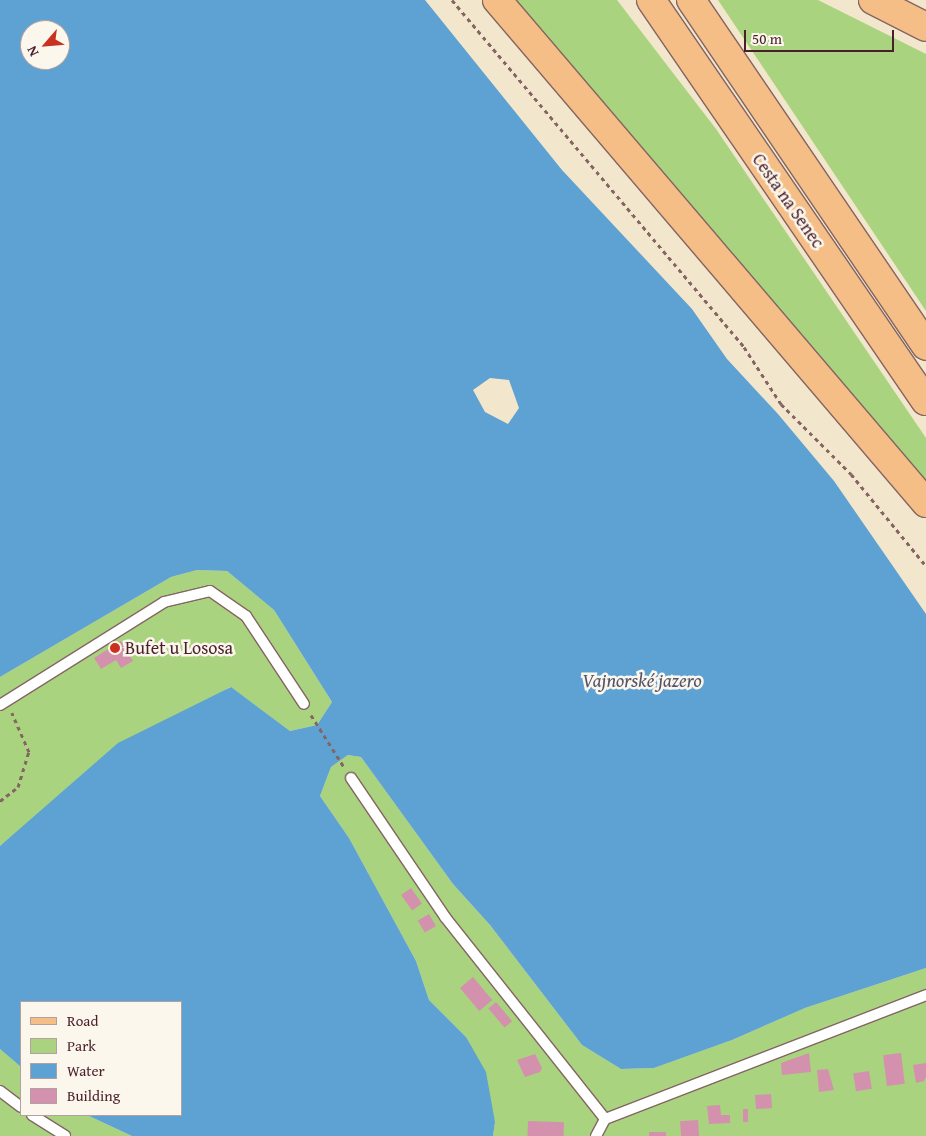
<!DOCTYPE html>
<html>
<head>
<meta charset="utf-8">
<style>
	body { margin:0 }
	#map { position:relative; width:926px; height:1136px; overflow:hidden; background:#f2e6cc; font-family:"Gentium Book Plus",serif }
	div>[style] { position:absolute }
	.green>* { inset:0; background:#a9d37e }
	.water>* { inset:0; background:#5da2d2 }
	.building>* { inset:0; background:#d491ae; transform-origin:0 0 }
	.path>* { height:3px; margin-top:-1.5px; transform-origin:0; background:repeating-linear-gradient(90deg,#856563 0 4px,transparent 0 8px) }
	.roads { filter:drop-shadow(1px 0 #856563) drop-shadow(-1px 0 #856563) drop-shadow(0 1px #856563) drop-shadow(0 -1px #856563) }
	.lane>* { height:10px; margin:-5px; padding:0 5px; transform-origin:5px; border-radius:5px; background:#fff }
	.primary>* { height:28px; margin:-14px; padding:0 14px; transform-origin:14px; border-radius:14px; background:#f5be86 }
	.highway>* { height:28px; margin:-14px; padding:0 14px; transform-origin:14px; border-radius:14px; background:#f5be86 }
	.dots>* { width:14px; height:14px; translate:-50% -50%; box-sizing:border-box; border:2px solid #fbf7ec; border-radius:50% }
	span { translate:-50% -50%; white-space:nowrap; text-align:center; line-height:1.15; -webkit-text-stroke:5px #fbf7ec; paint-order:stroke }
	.street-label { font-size:18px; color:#4a1f2b }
	.poi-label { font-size:18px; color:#4a1f2b }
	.left { translate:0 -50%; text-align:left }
	.water-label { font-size:19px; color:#52536e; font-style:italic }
	.legend { position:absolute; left:20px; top:1001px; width:162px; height:115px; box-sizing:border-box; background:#fbf7ec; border:1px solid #b4a19f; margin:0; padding:6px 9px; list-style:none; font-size:15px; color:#4a1f2b }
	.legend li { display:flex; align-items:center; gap:10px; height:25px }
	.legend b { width:25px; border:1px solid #b4a19f }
	.north { position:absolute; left:20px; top:20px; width:50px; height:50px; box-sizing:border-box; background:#fbf7ec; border:1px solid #b4a19f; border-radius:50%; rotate:243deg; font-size:14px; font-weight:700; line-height:20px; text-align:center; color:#4a1f2b }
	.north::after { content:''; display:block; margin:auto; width:18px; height:22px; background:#c8321e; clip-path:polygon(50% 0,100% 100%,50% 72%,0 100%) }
	.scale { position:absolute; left:744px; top:30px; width:150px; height:22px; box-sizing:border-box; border:2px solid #4a1f2b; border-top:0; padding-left:6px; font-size:15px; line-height:18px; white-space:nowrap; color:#4a1f2b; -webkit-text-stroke:4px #fbf7ec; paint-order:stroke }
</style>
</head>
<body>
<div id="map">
	<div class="green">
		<i style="clip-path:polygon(513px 0,617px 0,716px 129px,926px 438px,926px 484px)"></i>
		<i style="clip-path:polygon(718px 0,818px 0,926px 54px,926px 311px)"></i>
		<i style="clip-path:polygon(197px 570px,227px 571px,274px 610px,332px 702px,317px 725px,290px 731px,230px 687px,29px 823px,0 846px,0 677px,171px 577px)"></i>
		<i style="clip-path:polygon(348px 755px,361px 757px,453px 884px,490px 925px,582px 1045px,621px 1069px,654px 1068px,732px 1040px,805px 1008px,926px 968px,926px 1136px,493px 1136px,495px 1122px,466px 1037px,429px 1000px,416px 961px,349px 838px,320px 796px,331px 767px)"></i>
		<i style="clip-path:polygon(0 1049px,21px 1067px,21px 1115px,87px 1115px,132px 1136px,0 1136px)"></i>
	</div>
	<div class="water">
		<i style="clip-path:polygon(evenodd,0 0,425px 0,562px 170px,692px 309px,727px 359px,778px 414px,834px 481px,926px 614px,926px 968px,805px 1008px,732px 1040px,654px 1068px,621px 1069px,582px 1045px,490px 925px,453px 884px,361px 757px,348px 755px,331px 767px,320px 796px,349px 838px,416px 961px,429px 1000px,466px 1037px,486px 1072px,495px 1122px,493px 1136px,132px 1136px,87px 1115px,181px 1115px,181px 1002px,21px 1002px,21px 1067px,0 1049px,0 846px,118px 743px,231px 687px,290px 731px,317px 725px,332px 702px,274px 610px,227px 571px,197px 570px,171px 577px,0 677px,0 0,30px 30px,60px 30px,60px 60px,30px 60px,30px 30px,0 0,490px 378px,509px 380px,519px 408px,508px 424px,485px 412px,473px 390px,490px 378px)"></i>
	</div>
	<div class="building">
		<i style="clip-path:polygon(121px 641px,133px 661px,121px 668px,116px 660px,101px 669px,94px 658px)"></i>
		<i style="left:411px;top:888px;width:19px;height:12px;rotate:55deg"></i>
		<i style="left:429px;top:914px;width:14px;height:13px;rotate:60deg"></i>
		<i style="left:473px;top:977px;width:30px;height:17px;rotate:50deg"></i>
		<i style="left:496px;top:1002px;width:25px;height:10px;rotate:50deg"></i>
		<i style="clip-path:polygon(809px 1053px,811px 1072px,782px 1075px,781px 1063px)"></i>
		<i style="left:901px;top:1053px;width:31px;height:18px;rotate:83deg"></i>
		<i style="clip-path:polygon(535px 1054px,542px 1068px,540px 1072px,525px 1077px,517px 1060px)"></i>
		<i style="clip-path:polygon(926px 1063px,926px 1077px,924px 1081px,916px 1083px,913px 1065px)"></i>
		<i style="clip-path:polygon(828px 1069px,834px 1090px,819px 1092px,817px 1070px)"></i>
		<i style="left:869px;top:1071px;width:18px;height:16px;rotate:81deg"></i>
		<i style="left:771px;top:1094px;width:14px;height:16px;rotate:86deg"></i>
		<i style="clip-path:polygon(720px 1105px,721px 1115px,730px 1115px,730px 1123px,709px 1124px,707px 1106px)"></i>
		<i style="left:743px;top:1109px;width:5px;height:13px"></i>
		<i style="left:698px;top:1120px;width:16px;height:18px;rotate:86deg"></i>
		<i style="left:528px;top:1121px;width:36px;height:15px;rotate:2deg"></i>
		<i style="left:649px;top:1132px;width:17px;height:4px"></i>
	</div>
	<div class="path">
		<i style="left:452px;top:0;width:454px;rotate:49.9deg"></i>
		<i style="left:744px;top:347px;width:68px;rotate:57deg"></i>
		<i style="left:781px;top:404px;width:99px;rotate:45deg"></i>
		<i style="left:851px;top:474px;width:119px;rotate:50.8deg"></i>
		<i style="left:311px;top:715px;width:62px;rotate:57.6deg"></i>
		<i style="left:0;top:801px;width:23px;rotate:-38deg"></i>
		<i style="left:18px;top:787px;width:37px;rotate:-73deg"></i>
		<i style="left:29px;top:752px;width:43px;rotate:-113.6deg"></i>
	</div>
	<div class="roads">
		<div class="lane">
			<i style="left:0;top:705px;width:194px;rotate:-32.1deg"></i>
			<i style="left:164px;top:602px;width:47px;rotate:-13.4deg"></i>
			<i style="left:210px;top:591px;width:44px;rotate:34.8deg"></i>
			<i style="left:246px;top:616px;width:105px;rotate:56.6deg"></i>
			<i style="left:351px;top:778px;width:168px;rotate:55.9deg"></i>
			<i style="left:445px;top:917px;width:258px;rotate:51.6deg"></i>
			<i style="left:0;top:1091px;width:26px;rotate:37deg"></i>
			<i style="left:32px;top:1115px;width:39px;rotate:32deg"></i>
			<i style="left:596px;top:1136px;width:19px;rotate:-62deg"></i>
			<i style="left:605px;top:1119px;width:344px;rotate:-21.1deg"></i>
		</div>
		<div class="primary">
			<i style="left:651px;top:0;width:486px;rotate:55.6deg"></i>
			<i style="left:691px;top:0;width:418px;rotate:55.8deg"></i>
		</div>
		<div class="highway">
			<i style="left:497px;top:0;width:661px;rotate:49.54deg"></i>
			<i style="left:873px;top:0;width:59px;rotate:27deg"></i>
		</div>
	</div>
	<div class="dots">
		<i style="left:115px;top:648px;background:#c8321e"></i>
	</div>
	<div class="street-label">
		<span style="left:788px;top:201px;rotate:55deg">Cesta na Senec</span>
	</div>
	<div class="poi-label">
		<span class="left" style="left:125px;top:648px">Bufet u Lososa</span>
	</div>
	<div class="water-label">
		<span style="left:642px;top:681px">Vajnorské jazero</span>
	</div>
	<ul class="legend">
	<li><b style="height:6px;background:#f5be86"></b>Road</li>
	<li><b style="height:14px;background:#a9d37e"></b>Park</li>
	<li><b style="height:14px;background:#5da2d2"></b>Water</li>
	<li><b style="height:14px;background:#d491ae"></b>Building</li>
	</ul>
	<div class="north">N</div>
	<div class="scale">50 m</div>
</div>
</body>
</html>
